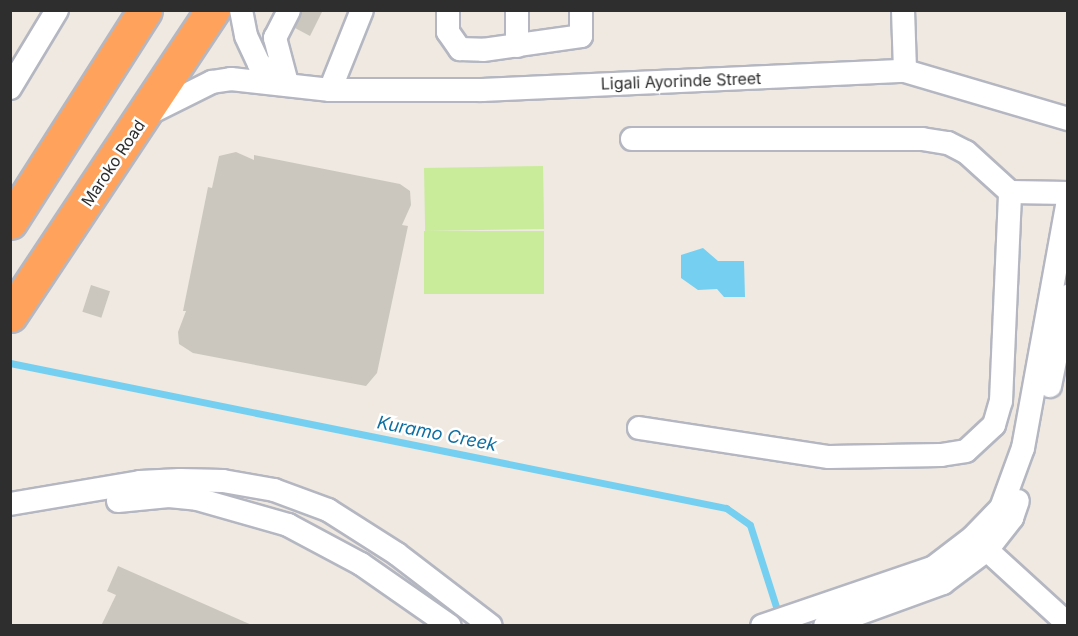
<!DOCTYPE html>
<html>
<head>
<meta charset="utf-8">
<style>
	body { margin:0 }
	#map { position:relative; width:1078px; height:636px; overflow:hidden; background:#efe9e1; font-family:Inter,sans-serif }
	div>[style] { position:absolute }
	.pitch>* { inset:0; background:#c9ec9a; transform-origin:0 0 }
	.water>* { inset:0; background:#75cff0 }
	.stream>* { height:7px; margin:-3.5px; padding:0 3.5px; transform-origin:3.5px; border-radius:3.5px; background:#75cff0 }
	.building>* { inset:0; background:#cbc7bf; transform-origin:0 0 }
	.roads { filter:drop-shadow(2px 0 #b4b7c1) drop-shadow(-2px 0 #b4b7c1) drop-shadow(0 2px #b4b7c1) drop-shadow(0 -2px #b4b7c1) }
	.minor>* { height:22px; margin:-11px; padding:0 11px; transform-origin:11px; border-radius:11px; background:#fff }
	.highway>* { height:33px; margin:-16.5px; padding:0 16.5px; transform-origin:16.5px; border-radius:16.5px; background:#ffa35c }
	span { translate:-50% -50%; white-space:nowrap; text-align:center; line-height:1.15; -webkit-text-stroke:5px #fff; paint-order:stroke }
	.street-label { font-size:16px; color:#2e2e2e }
	.water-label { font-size:18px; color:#0d6fa3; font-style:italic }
	.frame { position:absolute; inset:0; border:12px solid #2e2e2e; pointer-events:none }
</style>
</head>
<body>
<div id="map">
	<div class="pitch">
		<i style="left:543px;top:166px;width:63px;height:119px;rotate:89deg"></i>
		<i style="left:544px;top:231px;width:63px;height:120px;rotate:90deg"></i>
	</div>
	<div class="water">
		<i style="clip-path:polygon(703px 248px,718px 261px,744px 261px,745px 297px,724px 297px,717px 289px,698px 290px,681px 278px,681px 255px)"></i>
	</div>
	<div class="stream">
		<i style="left:10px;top:363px;width:731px;rotate:11.45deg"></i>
		<i style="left:726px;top:508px;width:29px;rotate:35deg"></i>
		<i style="left:750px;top:525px;width:96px;rotate:72.3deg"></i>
	</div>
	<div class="building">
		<i style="clip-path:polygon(302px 10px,323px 10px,310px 36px,295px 28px)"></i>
		<i style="clip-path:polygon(236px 152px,254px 160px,254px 155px,400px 184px,410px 191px,411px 205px,402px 225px,408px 226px,377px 373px,366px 386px,193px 353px,179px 344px,178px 332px,186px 311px,183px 311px,208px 187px,212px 188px,219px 156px)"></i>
		<i style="left:91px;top:285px;width:20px;height:28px;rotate:18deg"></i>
		<i style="clip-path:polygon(118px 566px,254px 626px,101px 626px,116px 595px,107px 591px)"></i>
	</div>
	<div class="roads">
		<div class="minor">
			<i style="left:241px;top:10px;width:26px;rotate:79deg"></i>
			<i style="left:246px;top:36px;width:31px;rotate:65deg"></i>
			<i style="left:259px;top:64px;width:33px;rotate:35deg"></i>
			<i style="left:448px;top:10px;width:22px;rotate:90deg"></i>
			<i style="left:448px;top:32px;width:21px;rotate:55deg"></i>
			<i style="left:460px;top:49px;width:23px;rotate:2deg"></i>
			<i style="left:483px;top:50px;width:99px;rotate:-8.1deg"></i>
			<i style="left:581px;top:36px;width:26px;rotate:-90deg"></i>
			<i style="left:517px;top:10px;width:36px;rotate:90deg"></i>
			<i style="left:903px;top:10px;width:61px;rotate:88.1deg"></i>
			<i style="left:287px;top:83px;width:47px;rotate:-104.9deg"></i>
			<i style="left:275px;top:38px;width:31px;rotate:-63deg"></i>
			<i style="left:10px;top:88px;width:91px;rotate:-58.9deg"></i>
			<i style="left:330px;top:90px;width:86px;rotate:-68.2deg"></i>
			<i style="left:146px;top:115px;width:74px;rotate:-26.6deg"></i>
			<i style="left:212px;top:82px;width:19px;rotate:-9deg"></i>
			<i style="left:231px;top:79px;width:100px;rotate:6.3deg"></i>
			<i style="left:330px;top:90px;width:152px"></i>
			<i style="left:482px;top:90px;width:423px;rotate:-2.6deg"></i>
			<i style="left:905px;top:71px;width:170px;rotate:16.4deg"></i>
			<i style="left:632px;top:139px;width:290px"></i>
			<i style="left:922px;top:139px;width:26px;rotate:9deg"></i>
			<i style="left:948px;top:143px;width:20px;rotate:27deg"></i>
			<i style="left:966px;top:152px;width:59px;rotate:42.3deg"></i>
			<i style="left:1010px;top:192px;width:58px;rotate:1deg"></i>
			<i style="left:1050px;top:386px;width:92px;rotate:-78.7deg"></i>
			<i style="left:639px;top:428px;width:192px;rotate:8.7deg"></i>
			<i style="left:829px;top:457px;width:112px;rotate:-1deg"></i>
			<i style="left:941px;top:455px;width:25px;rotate:-9deg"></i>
			<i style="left:966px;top:451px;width:38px;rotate:-43deg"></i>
			<i style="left:994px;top:425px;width:25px;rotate:-74deg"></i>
			<i style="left:1001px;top:401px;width:209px;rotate:-87.5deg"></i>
			<i style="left:118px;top:501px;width:51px;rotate:-5.6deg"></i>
			<i style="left:169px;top:496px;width:28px;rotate:6deg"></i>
			<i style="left:197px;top:499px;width:95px;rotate:15.9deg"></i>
			<i style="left:288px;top:525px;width:83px;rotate:28.1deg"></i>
			<i style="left:361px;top:564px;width:108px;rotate:34.9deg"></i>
			<i style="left:10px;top:504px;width:132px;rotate:-9.6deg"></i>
			<i style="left:140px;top:482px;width:40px;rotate:-2.9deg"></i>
			<i style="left:180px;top:480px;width:43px;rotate:1.3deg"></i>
			<i style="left:223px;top:481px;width:52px;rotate:10deg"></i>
			<i style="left:274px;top:490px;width:58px;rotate:20.3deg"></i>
			<i style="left:328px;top:510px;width:82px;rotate:32.5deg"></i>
			<i style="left:397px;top:554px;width:118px;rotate:37.5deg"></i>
			<i style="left:976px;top:540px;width:125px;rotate:42.4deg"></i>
			<i style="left:762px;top:626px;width:182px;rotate:-18.9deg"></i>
			<i style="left:934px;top:567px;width:49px;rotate:-37.6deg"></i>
			<i style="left:973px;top:537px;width:40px;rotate:-46deg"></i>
			<i style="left:1001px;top:508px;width:64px;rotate:-69.9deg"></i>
			<i style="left:1023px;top:448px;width:252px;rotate:-79.7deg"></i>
			<i style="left:825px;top:626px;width:126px;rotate:-20deg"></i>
			<i style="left:943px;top:583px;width:55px;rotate:-36.9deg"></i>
			<i style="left:987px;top:550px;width:41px;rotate:-52deg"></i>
			<i style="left:1012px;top:518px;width:18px;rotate:-71deg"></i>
		</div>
		<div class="highway">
			<i style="left:10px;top:222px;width:251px;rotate:-57.5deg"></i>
			<i style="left:10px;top:315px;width:366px;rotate:-56.4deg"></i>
		</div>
	</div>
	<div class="street-label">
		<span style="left:681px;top:81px;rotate:-2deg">Ligali Ayorinde Street</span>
		<span style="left:113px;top:163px;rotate:-56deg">Maroko Road</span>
	</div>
	<div class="water-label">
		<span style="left:437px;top:434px;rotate:11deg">Kuramo Creek</span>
	</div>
	<div class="frame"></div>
</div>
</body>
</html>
